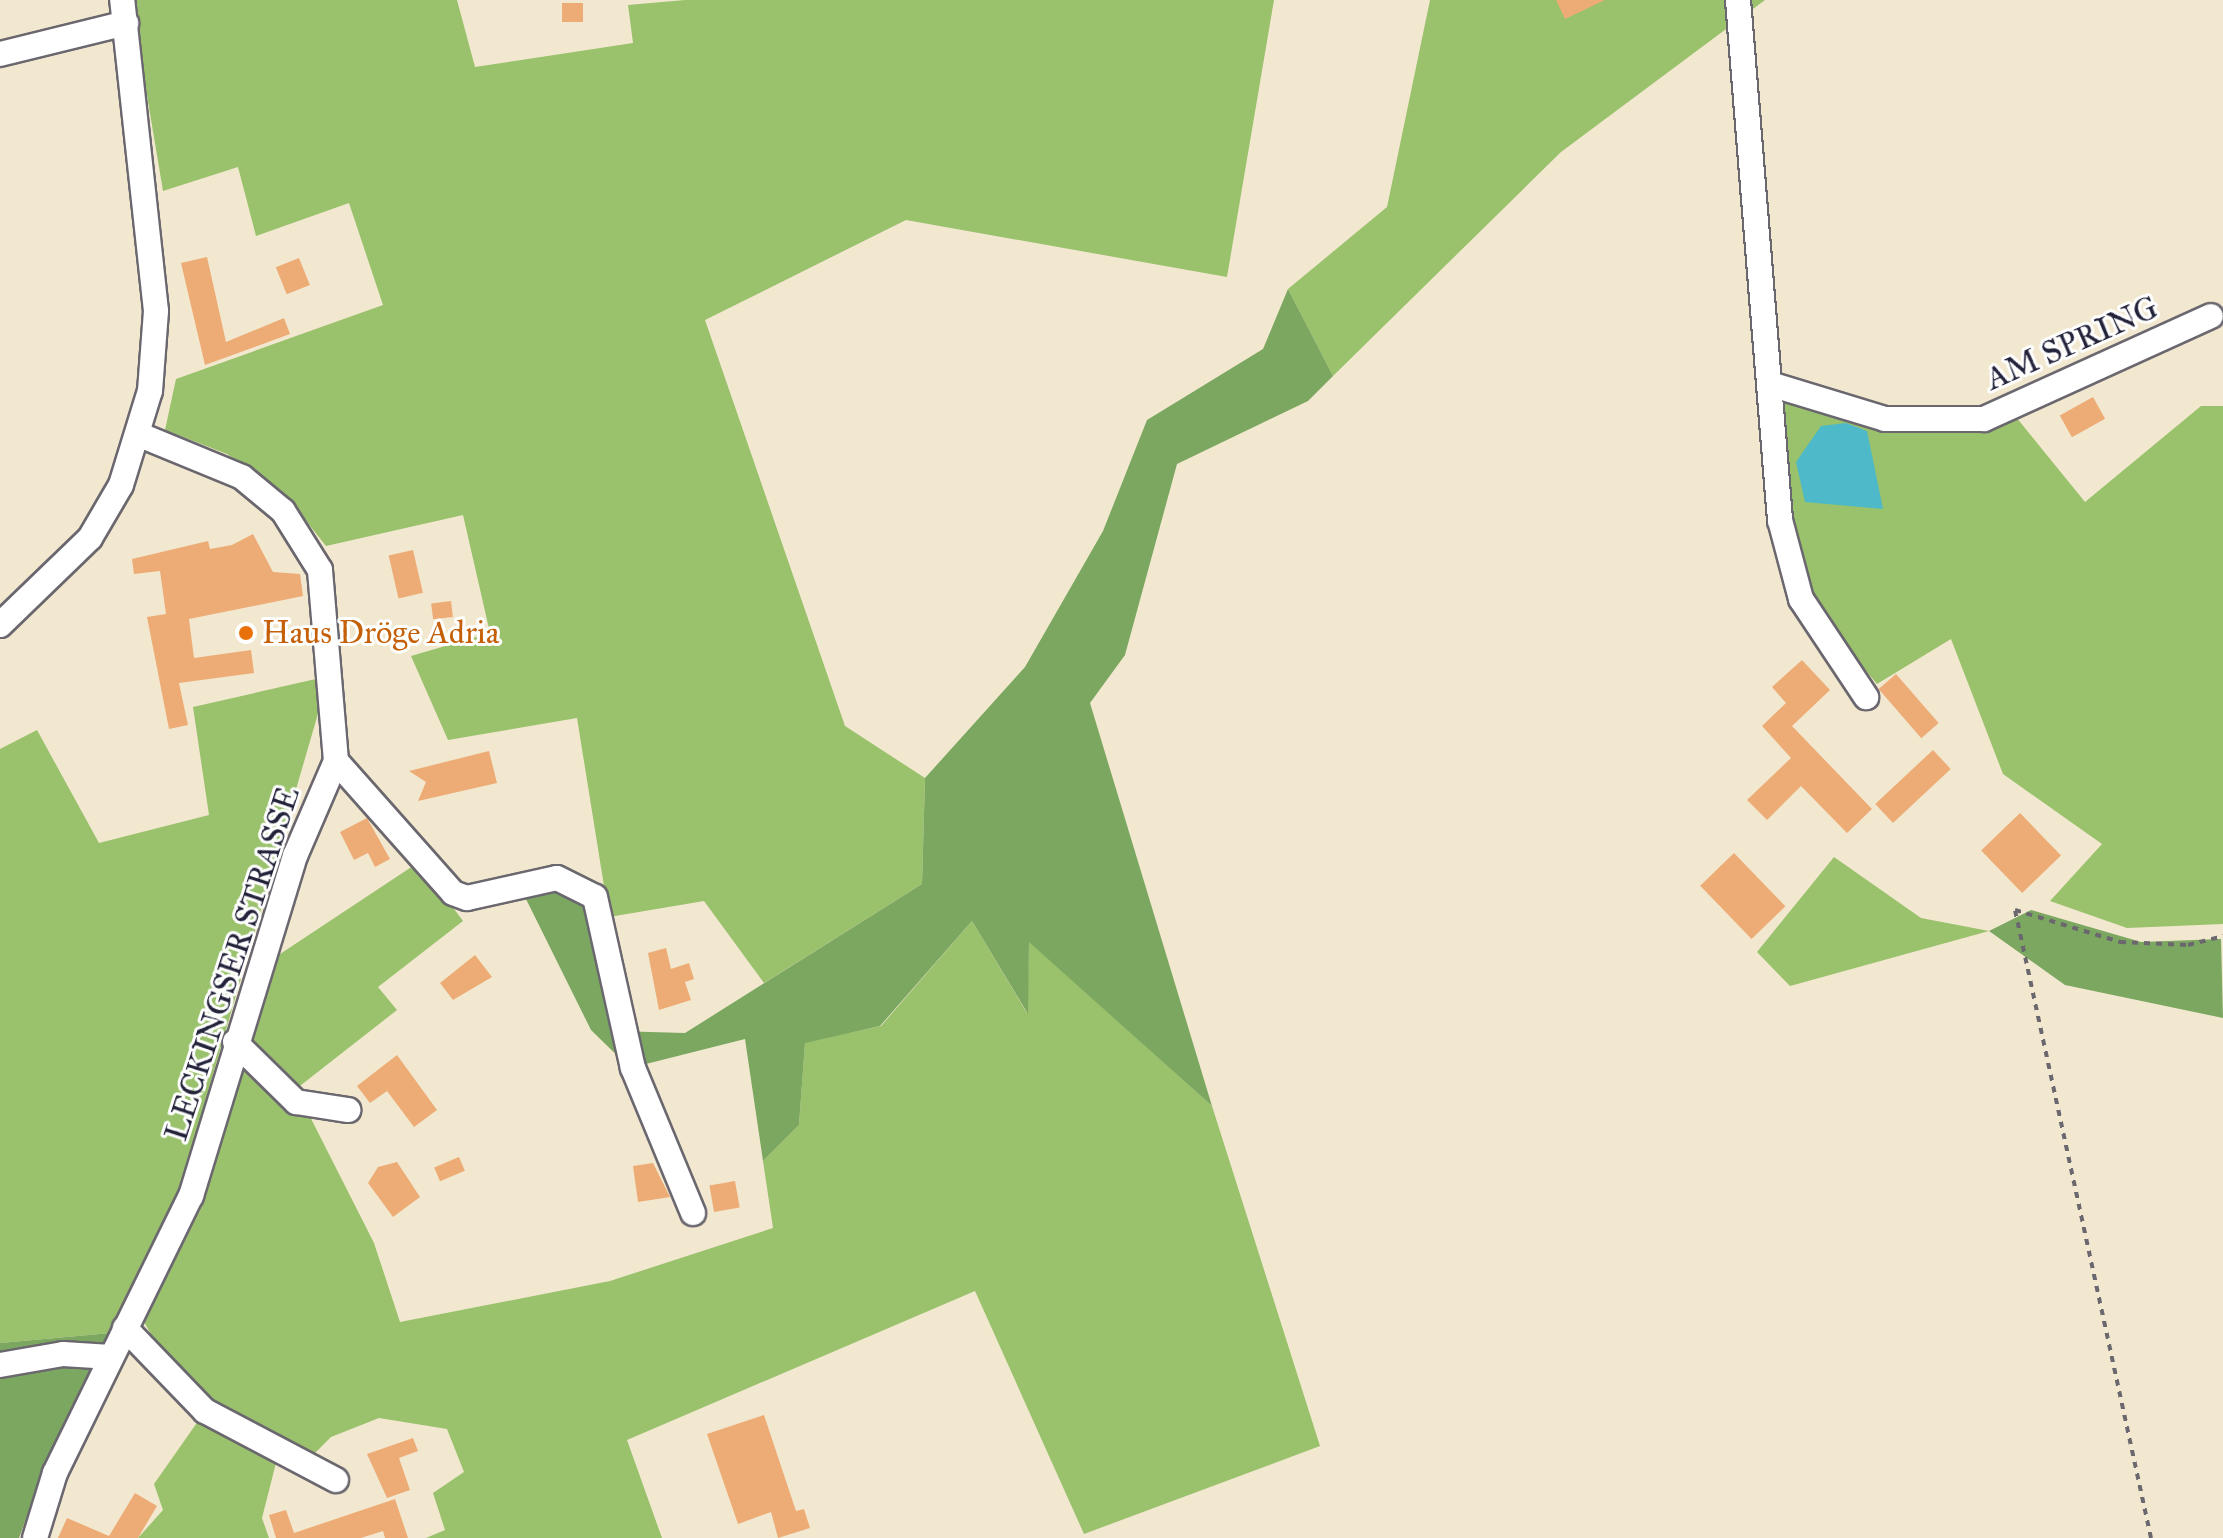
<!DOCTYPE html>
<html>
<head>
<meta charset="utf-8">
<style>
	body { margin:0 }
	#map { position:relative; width:2223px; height:1538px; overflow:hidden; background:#f2e8d0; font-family:"IM FELL Great Primer",serif }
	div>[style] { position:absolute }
	.green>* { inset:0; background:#9ac16c }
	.forest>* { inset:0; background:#7ba760 }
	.water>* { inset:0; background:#4db9c9 }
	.building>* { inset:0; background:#edac75; transform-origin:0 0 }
	.path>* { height:4px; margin-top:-2px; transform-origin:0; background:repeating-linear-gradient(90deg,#6b676f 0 6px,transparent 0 12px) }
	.roads { filter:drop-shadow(2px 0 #6b676f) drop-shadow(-2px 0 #6b676f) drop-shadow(0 2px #6b676f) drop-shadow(0 -2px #6b676f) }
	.minor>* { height:24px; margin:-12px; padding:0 12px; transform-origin:12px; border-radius:12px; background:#fff }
	.dots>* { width:22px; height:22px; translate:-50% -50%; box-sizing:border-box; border:4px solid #fff; border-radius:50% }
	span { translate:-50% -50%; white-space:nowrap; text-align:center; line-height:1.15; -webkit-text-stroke:6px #fff; paint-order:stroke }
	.street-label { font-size:32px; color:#22223b }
	.food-label { font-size:32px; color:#c56008 }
	.left { translate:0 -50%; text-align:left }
</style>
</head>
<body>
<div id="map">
	<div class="green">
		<i style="clip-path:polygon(131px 0,457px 0,475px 67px,633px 43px,628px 5px,685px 0,1274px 0,1227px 277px,906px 220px,705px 320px,845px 726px,925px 778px,922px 884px,764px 983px,704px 901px,609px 917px,577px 718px,448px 740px,411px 656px,490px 633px,463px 515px,326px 546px,287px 497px,227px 454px,165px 430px,176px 379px,383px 305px,349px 203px,256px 236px,238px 167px,163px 191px)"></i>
		<i style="clip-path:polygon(1430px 0,1765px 0,1561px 152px,1333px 376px,1288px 289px,1387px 207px)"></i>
		<i style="clip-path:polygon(1776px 399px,1884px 423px,2016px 417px,2085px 502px,2201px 406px,2223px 406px,2223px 924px,2127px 928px,2050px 901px,2102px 844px,2003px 774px,1951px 639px,1877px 684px,1807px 599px,1787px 518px)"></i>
		<i style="clip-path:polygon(329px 676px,179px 1191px,111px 1333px,0 1343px,0 749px,37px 730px,99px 843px,209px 815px,193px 707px)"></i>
		<i style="clip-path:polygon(1834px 857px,1921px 918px,1989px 931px,1790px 986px,1757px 952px)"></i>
		<i style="clip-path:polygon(419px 862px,463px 921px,378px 987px,397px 1010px,296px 1089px,374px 1243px,400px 1322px,610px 1281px,773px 1228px,763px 1161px,799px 1125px,805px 1042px,881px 1026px,972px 921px,1027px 1013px,1029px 941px,1212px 1106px,1320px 1446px,1084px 1534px,975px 1291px,627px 1440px,662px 1538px,426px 1538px,445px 1530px,433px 1493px,464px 1472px,447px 1429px,379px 1418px,331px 1437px,311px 1457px,179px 1383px,144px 1322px,203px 1204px,277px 956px)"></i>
		<i style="clip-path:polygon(201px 1417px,278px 1455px,262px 1518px,269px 1538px,138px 1538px,163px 1510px,154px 1484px)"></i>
	</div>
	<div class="forest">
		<i style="clip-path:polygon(1288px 289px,1333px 376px,1308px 401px,1177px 464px,1125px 655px,1090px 703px,1212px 1106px,1029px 942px,1028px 1014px,972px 921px,880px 1026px,805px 1043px,799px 1125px,763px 1161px,745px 1039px,630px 1068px,591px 1030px,523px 893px,557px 883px,590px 910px,615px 1031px,685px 1033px,922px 884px,925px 778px,1025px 667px,1103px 531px,1147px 420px,1263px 349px)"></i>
		<i style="clip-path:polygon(2031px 910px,2141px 942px,2221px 939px,2223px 1018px,2065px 985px,1989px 931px)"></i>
		<i style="clip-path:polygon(111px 1333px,48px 1458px,19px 1538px,0 1538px,0 1343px)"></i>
	</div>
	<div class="water">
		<i style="clip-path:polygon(1846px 423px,1867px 431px,1883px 509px,1805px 502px,1796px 462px,1821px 426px)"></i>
	</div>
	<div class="building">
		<i style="clip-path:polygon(1556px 0,1605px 0,1565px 19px)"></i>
		<i style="left:583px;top:3px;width:19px;height:21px;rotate:90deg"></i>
		<i style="clip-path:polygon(207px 257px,226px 342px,284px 318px,290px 334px,205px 365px,181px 263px)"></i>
		<i style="left:299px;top:258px;width:29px;height:25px;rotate:68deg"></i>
		<i style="left:2093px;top:397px;width:25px;height:38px;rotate:61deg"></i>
		<i style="clip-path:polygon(253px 534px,273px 572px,300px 574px,303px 596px,189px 619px,194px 658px,251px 650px,254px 673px,179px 683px,188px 725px,169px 729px,147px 617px,166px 614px,160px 571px,134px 574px,132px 559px,208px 541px,210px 549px,232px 545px)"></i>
		<i style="left:413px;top:550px;width:44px;height:25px;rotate:77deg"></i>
		<i style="left:451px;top:601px;width:16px;height:20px;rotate:83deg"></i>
		<i style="clip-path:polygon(1802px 660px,1830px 690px,1792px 726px,1872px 809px,1847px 833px,1801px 786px,1767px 820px,1747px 800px,1791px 758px,1762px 726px,1786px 703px,1772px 687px)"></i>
		<i style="left:1896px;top:674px;width:65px;height:23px;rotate:49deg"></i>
		<i style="left:1933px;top:750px;width:26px;height:79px;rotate:47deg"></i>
		<i style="clip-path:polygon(489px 751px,497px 783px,418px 801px,426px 782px,409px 771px)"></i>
		<i style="left:2020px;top:813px;width:59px;height:54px;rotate:46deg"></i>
		<i style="clip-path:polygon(367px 818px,390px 859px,375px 867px,368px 853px,354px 860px,340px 832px)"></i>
		<i style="left:1734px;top:853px;width:74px;height:47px;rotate:46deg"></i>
		<i style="clip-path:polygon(666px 948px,671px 969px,689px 963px,694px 979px,685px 982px,691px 1000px,659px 1010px,648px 953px)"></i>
		<i style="clip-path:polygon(475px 955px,492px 977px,453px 1000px,440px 983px)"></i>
		<i style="clip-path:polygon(397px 1055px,437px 1110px,414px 1127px,387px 1091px,370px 1103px,357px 1086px)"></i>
		<i style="left:459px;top:1157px;width:15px;height:27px;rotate:67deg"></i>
		<i style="clip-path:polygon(397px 1162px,420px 1197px,393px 1217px,368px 1183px,378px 1167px)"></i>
		<i style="clip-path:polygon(653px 1163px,670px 1197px,638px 1202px,633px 1166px)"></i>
		<i style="left:735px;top:1181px;width:27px;height:26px;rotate:80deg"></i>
		<i style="clip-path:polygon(764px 1415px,796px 1511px,804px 1509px,810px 1528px,778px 1538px,771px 1512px,738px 1524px,707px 1434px)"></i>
		<i style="clip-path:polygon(413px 1438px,418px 1451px,399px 1458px,410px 1490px,387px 1498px,367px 1454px)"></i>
		<i style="clip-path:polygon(135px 1493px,157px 1506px,138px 1538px,58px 1538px,67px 1518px,109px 1536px)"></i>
		<i style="clip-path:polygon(395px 1499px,408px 1538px,385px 1538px,383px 1531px,361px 1538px,276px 1538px,269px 1515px,286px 1510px,294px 1533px)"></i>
	</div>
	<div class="path">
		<i style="left:2151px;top:1538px;width:643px;rotate:-102.22deg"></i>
		<i style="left:2015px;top:910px;width:110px;rotate:16.9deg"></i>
		<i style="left:2120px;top:942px;width:68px;rotate:2.5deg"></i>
		<i style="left:2188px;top:945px;width:36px;rotate:-14deg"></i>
	</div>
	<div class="roads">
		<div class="minor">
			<i style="left:1738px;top:0;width:522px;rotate:85.38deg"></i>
			<i style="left:1780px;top:520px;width:82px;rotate:75.1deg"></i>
			<i style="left:1801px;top:599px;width:118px;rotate:56.4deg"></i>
			<i style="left:0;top:54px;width:130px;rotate:-13.8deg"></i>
			<i style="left:1770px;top:384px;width:120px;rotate:16.9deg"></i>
			<i style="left:1885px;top:419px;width:99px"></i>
			<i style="left:1984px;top:419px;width:249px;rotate:-24.4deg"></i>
			<i style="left:0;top:625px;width:125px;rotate:-44deg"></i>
			<i style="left:90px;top:538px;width:61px;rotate:-59.7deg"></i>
			<i style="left:121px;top:485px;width:98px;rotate:-72.9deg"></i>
			<i style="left:150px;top:391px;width:80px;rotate:-85.7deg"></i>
			<i style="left:156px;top:311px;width:313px;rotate:-96.2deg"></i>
			<i style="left:336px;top:761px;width:176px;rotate:48.4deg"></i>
			<i style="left:453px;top:893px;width:15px;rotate:20deg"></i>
			<i style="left:467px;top:898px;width:92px;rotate:-12.5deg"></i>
			<i style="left:557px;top:878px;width:42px;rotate:26.6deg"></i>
			<i style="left:595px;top:897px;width:175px;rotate:77.5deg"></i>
			<i style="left:633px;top:1068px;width:157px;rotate:67.5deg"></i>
			<i style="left:235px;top:1042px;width:86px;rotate:44.5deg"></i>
			<i style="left:296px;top:1102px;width:53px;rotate:8.7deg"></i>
			<i style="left:125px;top:1328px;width:115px;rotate:46.1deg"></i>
			<i style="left:205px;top:1411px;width:148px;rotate:27.8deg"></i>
			<i style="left:0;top:1365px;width:64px;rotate:-9.9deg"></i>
			<i style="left:63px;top:1354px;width:48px;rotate:3.6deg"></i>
			<i style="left:35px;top:1538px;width:68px;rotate:-72.9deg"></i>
			<i style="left:55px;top:1473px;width:309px;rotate:-63.9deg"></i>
			<i style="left:191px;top:1196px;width:356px;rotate:-73deg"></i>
			<i style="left:295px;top:856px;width:103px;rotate:-66.7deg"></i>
			<i style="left:336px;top:761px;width:192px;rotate:-94.8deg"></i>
			<i style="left:320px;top:570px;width:70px;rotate:-122.1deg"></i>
			<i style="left:283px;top:511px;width:53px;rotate:-140.3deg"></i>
			<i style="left:242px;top:477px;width:110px;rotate:-157.6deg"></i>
		</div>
	</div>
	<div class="dots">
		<i style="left:246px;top:633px;background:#e8710a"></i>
	</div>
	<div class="street-label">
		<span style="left:2072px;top:344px;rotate:-24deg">AM SPRING</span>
		<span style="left:233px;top:964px;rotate:-72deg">LECKINGSER STRASSE</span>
	</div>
	<div class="food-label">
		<span class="left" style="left:262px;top:633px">Haus Dröge Adria</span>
	</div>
</div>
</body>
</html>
